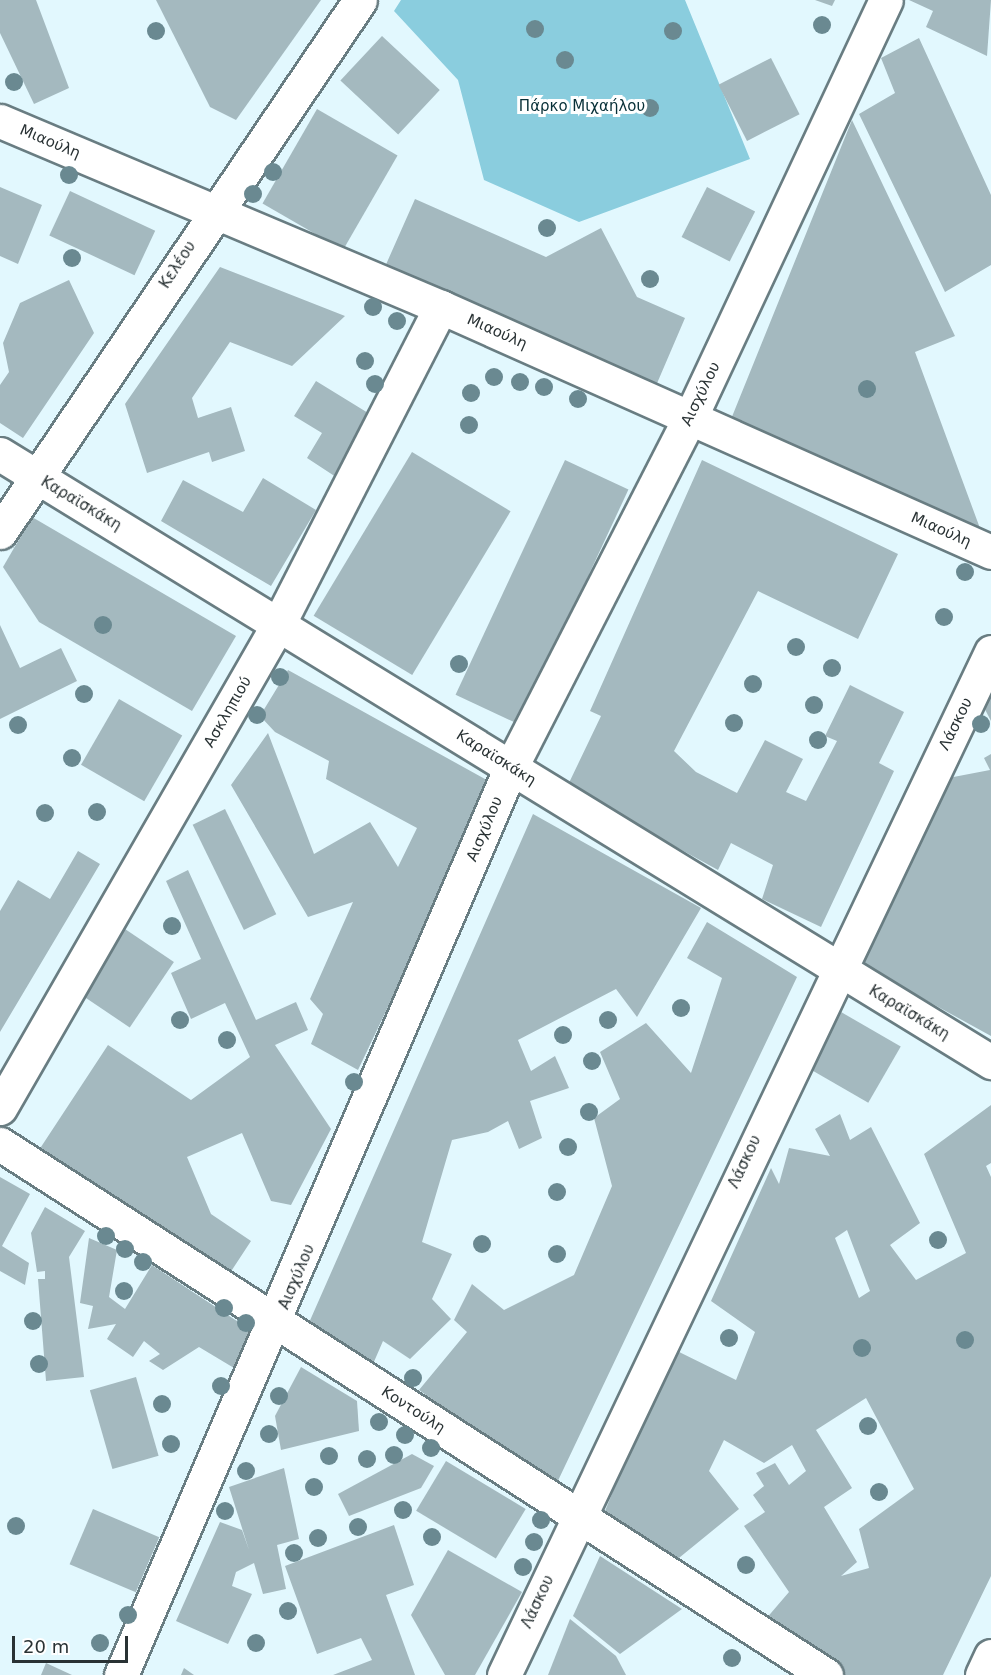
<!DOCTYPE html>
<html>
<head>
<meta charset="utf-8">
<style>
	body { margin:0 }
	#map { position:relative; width:991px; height:1675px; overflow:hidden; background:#e2f8fe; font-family:"DejaVu Sans",sans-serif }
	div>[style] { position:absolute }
	.green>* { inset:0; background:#8acdde }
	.building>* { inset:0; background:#a4b9bf; transform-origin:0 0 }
	.roads { filter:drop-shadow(2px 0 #697d82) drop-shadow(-2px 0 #697d82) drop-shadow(0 2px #697d82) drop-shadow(0 -2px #697d82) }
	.minor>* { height:33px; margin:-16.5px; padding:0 16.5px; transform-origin:16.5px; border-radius:16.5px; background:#fff }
	.major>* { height:33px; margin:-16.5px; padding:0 16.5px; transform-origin:16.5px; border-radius:16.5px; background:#fff }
	.trees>* { width:18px; height:18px; margin:-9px; border-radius:50%; background:#6a8991 }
	span { translate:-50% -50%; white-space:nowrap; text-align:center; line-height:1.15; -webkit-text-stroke:6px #fff; paint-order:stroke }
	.park-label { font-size:15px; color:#072f37 }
	.street-label { font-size:15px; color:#293234 }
	.scale { position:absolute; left:12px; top:1636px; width:116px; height:27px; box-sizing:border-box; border:3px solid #293234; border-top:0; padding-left:8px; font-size:18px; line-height:21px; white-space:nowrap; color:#293234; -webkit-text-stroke:4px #fff; paint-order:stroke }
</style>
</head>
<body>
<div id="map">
	<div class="green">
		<i style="clip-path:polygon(401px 0,685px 0,750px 159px,579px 222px,484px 180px,458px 80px,394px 11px)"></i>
	</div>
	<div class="building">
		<i style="clip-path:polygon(0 0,36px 0,69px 88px,34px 104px,0 33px)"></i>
		<i style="clip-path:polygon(156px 0,321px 0,236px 120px,210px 107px)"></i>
		<i style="clip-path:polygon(815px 0,835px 0,832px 6px)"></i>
		<i style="clip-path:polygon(909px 0,991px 0,987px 56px,926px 27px,933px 11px)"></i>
		<i style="left:382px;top:36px;width:79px;height:61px;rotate:43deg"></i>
		<i style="clip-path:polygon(919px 38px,991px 195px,991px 265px,945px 292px,859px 114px,895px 93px,881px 58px)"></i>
		<i style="left:771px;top:58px;width:63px;height:59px;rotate:63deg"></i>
		<i style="left:317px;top:109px;width:93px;height:109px;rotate:30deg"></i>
		<i style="clip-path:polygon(852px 120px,955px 336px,915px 352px,981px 531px,725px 434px)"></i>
		<i style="clip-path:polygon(0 187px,42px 205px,18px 264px,0 256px)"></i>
		<i style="left:707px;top:187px;width:54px;height:56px;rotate:27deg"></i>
		<i style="left:70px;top:191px;width:94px;height:49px;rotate:25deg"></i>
		<i style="clip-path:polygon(415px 199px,546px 257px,601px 228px,637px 297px,685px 318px,655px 388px,384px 269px)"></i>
		<i style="clip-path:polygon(220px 267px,345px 316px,292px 366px,230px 342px,192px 398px,198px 418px,231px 407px,245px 451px,212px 462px,209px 452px,147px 473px,125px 404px)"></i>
		<i style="clip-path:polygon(69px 280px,94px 333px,23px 438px,0 423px,0 385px,9px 372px,3px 343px,20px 303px)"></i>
		<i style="clip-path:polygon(316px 381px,373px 416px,336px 477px,307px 458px,322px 433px,294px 416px)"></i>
		<i style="left:412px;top:452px;width:115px;height:191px;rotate:31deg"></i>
		<i style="left:565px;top:460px;width:70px;height:259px;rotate:25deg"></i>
		<i style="clip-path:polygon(702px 460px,898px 554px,858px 639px,758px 591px,674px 751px,696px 772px,737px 793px,765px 740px,803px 759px,786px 792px,806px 801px,837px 741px,825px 736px,850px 685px,904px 712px,879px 763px,894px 771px,821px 927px,762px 899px,773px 865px,731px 843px,718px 870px,567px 787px,601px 716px,590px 711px)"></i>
		<i style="clip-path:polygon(263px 478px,316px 510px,271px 586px,161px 521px,183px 480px,243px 512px)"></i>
		<i style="clip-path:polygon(32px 517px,236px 636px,192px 711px,39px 622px,3px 567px)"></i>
		<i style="clip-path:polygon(0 625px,20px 668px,61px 648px,77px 681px,0 719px)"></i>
		<i style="clip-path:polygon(288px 670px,494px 784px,358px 1070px,311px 1044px,323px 1014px,310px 999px,353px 902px,308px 917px,231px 785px,268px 733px,314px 854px,370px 822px,398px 867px,417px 828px,326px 779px,329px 761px,275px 732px,260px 716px)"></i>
		<i style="clip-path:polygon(991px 687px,991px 721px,977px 694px)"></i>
		<i style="left:119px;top:699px;width:73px;height:76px;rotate:30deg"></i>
		<i style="clip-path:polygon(991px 754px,991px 1036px,862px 965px,943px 779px,990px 770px,984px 758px)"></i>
		<i style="left:225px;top:809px;width:117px;height:36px;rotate:64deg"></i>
		<i style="clip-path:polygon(533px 814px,701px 908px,637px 1017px,616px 989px,518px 1040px,531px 1071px,555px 1056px,569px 1088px,530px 1101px,542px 1138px,519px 1149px,508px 1121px,488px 1132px,452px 1140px,422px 1242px,452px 1254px,432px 1299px,451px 1319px,410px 1359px,383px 1341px,373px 1364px,308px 1325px)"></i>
		<i style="clip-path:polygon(78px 851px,100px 864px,0 1032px,0 911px,18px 880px,50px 899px)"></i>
		<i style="clip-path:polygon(188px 870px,256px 1020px,296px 1002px,308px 1030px,275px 1045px,331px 1129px,291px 1205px,271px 1201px,242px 1133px,187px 1157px,211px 1214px,251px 1241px,228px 1276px,39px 1150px,108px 1045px,191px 1100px,250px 1057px,225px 1003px,191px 1019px,171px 973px,201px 959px,166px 881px)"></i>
		<i style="clip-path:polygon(707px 922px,797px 977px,555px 1487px,419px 1390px,467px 1332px,454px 1320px,472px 1284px,504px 1310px,574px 1275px,612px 1186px,594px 1118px,620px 1099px,600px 1052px,646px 1023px,691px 1073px,722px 978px,687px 958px)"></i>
		<i style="left:125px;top:929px;width:59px;height:79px;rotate:34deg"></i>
		<i style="left:841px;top:1012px;width:69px;height:65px;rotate:30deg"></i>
		<i style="clip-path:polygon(evenodd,991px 1105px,991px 1163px,986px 1166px,991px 1177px,991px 1576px,943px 1675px,845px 1675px,765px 1620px,789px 1592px,744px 1526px,765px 1512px,753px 1495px,764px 1486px,756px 1473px,775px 1463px,789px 1485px,806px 1471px,792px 1445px,764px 1463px,724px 1440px,709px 1471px,739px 1509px,674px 1562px,603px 1516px,671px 1348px,736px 1380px,755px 1332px,711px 1301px,771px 1168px,779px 1184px,789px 1148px,830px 1156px,815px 1129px,840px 1114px,850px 1140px,871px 1127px,920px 1223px,890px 1245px,916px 1280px,966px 1253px,924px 1154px,991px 1105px,847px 1230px,870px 1291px,859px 1298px,835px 1238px,847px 1230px,991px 1105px,866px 1398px,914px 1489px,859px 1529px,869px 1568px,841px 1576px,857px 1562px,824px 1507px,852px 1488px,816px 1430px,866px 1398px)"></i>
		<i style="clip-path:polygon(0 1177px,30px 1194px,2px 1246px,29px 1263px,25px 1285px,0 1271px)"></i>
		<i style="clip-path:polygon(45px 1207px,85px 1231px,69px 1257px,84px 1377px,46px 1381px,38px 1279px,45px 1279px,45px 1271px,37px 1272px,31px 1233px)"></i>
		<i style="clip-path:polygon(89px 1238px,117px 1250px,109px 1297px,125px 1309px,152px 1265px,252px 1331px,234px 1368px,199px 1347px,163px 1370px,149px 1361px,160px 1354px,144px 1341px,133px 1357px,107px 1339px,116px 1324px,88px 1329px,93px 1306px,80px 1303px)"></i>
		<i style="clip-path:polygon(301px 1367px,357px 1401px,359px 1431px,281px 1450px,275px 1416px)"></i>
		<i style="left:136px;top:1377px;width:82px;height:48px;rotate:74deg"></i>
		<i style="clip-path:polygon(412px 1454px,434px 1466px,421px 1488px,349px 1516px,338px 1494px)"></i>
		<i style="left:446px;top:1461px;width:93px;height:58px;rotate:31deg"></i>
		<i style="clip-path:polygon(284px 1468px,299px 1539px,277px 1545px,286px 1589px,263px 1594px,254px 1563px,236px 1572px,232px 1586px,252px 1594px,228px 1644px,176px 1621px,220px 1522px,242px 1530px,249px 1550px,229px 1487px)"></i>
		<i style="left:93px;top:1509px;width:72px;height:60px;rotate:23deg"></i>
		<i style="clip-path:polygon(394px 1525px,414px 1585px,386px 1595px,415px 1675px,333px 1675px,372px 1660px,361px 1638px,317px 1654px,285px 1566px)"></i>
		<i style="clip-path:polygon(448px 1550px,522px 1592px,475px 1675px,445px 1675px,411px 1615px)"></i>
		<i style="clip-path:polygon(600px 1556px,682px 1609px,620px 1654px,573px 1616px)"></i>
		<i style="clip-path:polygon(570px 1619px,616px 1656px,626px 1675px,548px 1675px)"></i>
		<i style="clip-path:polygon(46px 1663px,72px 1675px,41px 1675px)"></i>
		<i style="clip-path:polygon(184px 1668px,194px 1675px,181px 1675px)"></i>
	</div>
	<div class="roads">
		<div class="minor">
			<i style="left:0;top:121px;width:479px;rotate:22.9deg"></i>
			<i style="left:441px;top:307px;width:602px;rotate:24.01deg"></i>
			<i style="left:0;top:454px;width:1163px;rotate:31.53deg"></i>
			<i style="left:0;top:532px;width:642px;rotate:-55.91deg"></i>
			<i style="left:0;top:1108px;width:560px;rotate:-60.09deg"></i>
			<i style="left:279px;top:623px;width:355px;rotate:-62.9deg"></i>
			<i style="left:121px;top:1675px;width:988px;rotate:-66.76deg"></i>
			<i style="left:511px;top:767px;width:394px;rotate:-62.9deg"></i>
			<i style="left:691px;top:416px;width:459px;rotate:-64.9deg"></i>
			<i style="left:504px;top:1675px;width:1133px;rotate:-64.54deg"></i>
			<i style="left:982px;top:1675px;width:21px;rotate:-65deg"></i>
		</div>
		<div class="major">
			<i style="left:0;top:1144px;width:982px;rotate:32.74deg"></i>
		</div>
	</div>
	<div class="trees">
		<i style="left:822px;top:25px"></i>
		<i style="left:535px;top:29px"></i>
		<i style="left:156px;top:31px"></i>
		<i style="left:673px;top:31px"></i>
		<i style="left:565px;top:60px"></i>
		<i style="left:14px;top:82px"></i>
		<i style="left:650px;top:108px"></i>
		<i style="left:273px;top:172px"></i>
		<i style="left:69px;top:175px"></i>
		<i style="left:253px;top:194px"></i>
		<i style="left:547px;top:228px"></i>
		<i style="left:72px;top:258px"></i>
		<i style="left:650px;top:279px"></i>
		<i style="left:373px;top:307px"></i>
		<i style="left:397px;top:321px"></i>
		<i style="left:365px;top:361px"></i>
		<i style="left:494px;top:377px"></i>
		<i style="left:520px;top:382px"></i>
		<i style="left:375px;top:384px"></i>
		<i style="left:544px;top:387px"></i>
		<i style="left:867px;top:389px"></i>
		<i style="left:471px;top:393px"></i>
		<i style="left:578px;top:399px"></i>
		<i style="left:469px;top:425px"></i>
		<i style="left:965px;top:572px"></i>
		<i style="left:944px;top:617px"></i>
		<i style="left:103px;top:625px"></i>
		<i style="left:796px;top:647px"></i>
		<i style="left:459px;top:664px"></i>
		<i style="left:832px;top:668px"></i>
		<i style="left:280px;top:677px"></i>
		<i style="left:753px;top:684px"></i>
		<i style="left:84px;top:694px"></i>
		<i style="left:814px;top:705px"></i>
		<i style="left:257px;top:715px"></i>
		<i style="left:734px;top:723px"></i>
		<i style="left:981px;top:724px"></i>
		<i style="left:18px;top:725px"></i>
		<i style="left:818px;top:740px"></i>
		<i style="left:72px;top:758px"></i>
		<i style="left:97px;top:812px"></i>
		<i style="left:45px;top:813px"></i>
		<i style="left:172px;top:926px"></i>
		<i style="left:681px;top:1008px"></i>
		<i style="left:180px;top:1020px"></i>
		<i style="left:608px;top:1020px"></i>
		<i style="left:563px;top:1035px"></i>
		<i style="left:227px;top:1040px"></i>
		<i style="left:592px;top:1061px"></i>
		<i style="left:354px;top:1082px"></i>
		<i style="left:589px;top:1112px"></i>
		<i style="left:568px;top:1147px"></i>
		<i style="left:557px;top:1192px"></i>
		<i style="left:106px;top:1236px"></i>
		<i style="left:938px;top:1240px"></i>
		<i style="left:482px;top:1244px"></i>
		<i style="left:125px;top:1249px"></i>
		<i style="left:557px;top:1254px"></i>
		<i style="left:143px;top:1262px"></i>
		<i style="left:124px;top:1291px"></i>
		<i style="left:224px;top:1308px"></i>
		<i style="left:33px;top:1321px"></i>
		<i style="left:246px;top:1323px"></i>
		<i style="left:729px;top:1338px"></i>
		<i style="left:965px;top:1340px"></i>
		<i style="left:862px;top:1348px"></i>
		<i style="left:39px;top:1364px"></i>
		<i style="left:413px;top:1378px"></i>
		<i style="left:221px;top:1386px"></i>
		<i style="left:279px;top:1396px"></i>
		<i style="left:162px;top:1404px"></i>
		<i style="left:379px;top:1422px"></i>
		<i style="left:868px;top:1426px"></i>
		<i style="left:269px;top:1434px"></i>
		<i style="left:405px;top:1435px"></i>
		<i style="left:171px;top:1444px"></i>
		<i style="left:431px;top:1448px"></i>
		<i style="left:394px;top:1455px"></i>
		<i style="left:329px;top:1456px"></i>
		<i style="left:367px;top:1459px"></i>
		<i style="left:246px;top:1471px"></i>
		<i style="left:314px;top:1487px"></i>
		<i style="left:879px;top:1492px"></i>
		<i style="left:403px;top:1510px"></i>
		<i style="left:225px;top:1511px"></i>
		<i style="left:541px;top:1520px"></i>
		<i style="left:16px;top:1526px"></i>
		<i style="left:358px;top:1527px"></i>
		<i style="left:432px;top:1537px"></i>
		<i style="left:318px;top:1538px"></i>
		<i style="left:534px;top:1542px"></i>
		<i style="left:294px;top:1553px"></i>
		<i style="left:746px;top:1565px"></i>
		<i style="left:523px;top:1567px"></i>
		<i style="left:288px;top:1611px"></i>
		<i style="left:128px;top:1615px"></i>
		<i style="left:100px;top:1643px"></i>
		<i style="left:256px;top:1643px"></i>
		<i style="left:732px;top:1658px"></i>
	</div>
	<div class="park-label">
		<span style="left:582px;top:107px">Πάρκο Μιχαήλου</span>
	</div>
	<div class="street-label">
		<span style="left:50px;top:142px;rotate:23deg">Μιαούλη</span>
		<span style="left:178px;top:265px;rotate:-57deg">Κελέου</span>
		<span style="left:497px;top:332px;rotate:24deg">Μιαούλη</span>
		<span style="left:701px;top:394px;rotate:-64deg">Αισχύλου</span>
		<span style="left:81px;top:504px;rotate:31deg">Καραϊσκάκη</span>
		<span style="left:941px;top:530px;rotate:24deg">Μιαούλη</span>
		<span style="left:228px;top:712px;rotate:-60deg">Ασκληπιού</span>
		<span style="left:956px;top:724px;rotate:-64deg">Λάσκου</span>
		<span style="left:496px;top:758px;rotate:32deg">Καραϊσκάκη</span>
		<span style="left:485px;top:829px;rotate:-67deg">Αισχύλου</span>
		<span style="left:909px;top:1013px;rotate:31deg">Καραϊσκάκη</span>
		<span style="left:745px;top:1162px;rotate:-65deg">Λάσκου</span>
		<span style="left:297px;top:1277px;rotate:-67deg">Αισχύλου</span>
		<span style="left:413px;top:1410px;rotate:33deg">Κοντούλη</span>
		<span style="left:538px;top:1602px;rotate:-65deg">Λάσκου</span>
	</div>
	<div class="scale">20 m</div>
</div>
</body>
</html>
